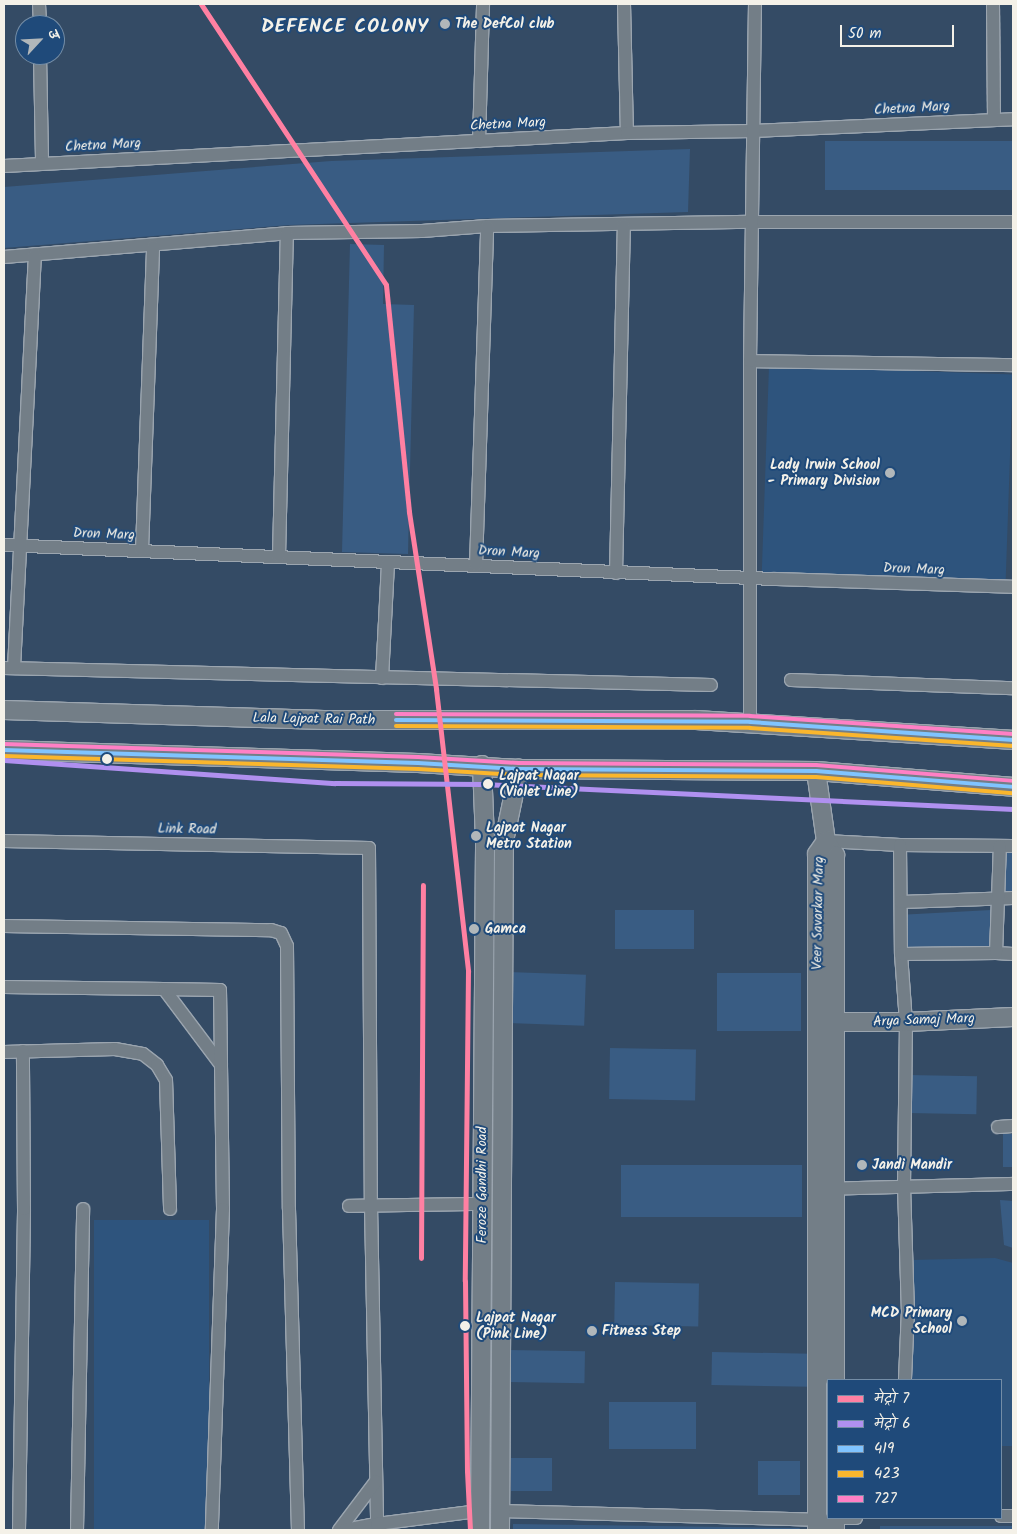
<!DOCTYPE html>
<html>
<head>
<meta charset="utf-8">
<style>
	body { margin:0 }
	#map { position:relative; width:1017px; height:1534px; overflow:hidden; background:#344b65; font-family:Kalam,"Playpen Sans Deva",sans-serif }
	div>[style] { position:absolute }
	.built>* { inset:0; background:#2e547d; transform-origin:0 0 }
	.green>* { inset:0; background:#395c83; transform-origin:0 0 }
	.roads { filter:drop-shadow(1px 0 #9ba5af) drop-shadow(-1px 0 #9ba5af) drop-shadow(0 1px #9ba5af) drop-shadow(0 -1px #9ba5af) }
	.street>* { height:12px; margin:-6px; padding:0 6px; transform-origin:6px; border-radius:6px; background:#737e87 }
	.secondary>* { height:18px; margin:-9px; padding:0 9px; transform-origin:9px; border-radius:9px; background:#737e87 }
	.bus-1>* { height:4px; margin:-2px; padding:0 2px; transform-origin:2px; border-radius:2px; background:#80c4ff }
	.bus-2>* { height:4px; margin:-2px; padding:0 2px; transform-origin:2px; border-radius:2px; background:#fab62d }
	.bus-3>* { height:4px; margin:-2px; padding:0 2px; transform-origin:2px; border-radius:2px; background:#ff80c5 }
	.metro-1>* { height:5px; margin:-2.5px; padding:0 2.5px; transform-origin:2.5px; border-radius:2.5px; background:#ff80a2 }
	.metro-2>* { height:5px; margin:-2.5px; padding:0 2.5px; transform-origin:2.5px; border-radius:2.5px; background:#b090ef }
	.dots>* { width:14px; height:14px; translate:-50% -50%; box-sizing:border-box; border:2px solid #1f4a7a; border-radius:50% }
	span { translate:-50% -50%; white-space:nowrap; text-align:center; line-height:1.15; -webkit-text-stroke:4px #1f4a7a; paint-order:stroke }
	.poi-label { font-size:14px; color:#f4f1e8; font-weight:700 }
	.left { translate:0 -50%; text-align:left }
	.right { translate:-100% -50%; text-align:right }
	.street-label { font-size:14px; color:#f4f1e8 }
	.stop-label { font-size:14px; color:#f4f1e8; font-weight:700 }
	.district-label { font-size:19px; color:#f4f1e8; font-weight:700; letter-spacing:1px }
	.frame { position:absolute; inset:0; border:5px solid #f4f1e8; pointer-events:none }
	.legend { position:absolute; left:827px; top:1379px; width:175px; height:140px; box-sizing:border-box; background:#1f4a7a; border:1px solid #748da6; margin:0; padding:6px 9px; list-style:none; font-size:15px; color:#f4f1e8 }
	.legend li { display:flex; align-items:center; gap:10px; height:25px }
	.legend b { width:25px; border:1px solid #748da6 }
	.north { position:absolute; left:15px; top:15px; width:50px; height:50px; box-sizing:border-box; background:#1f4a7a; border:1px solid #748da6; border-radius:50%; rotate:65deg; font-size:14px; font-weight:700; line-height:20px; text-align:center; color:#f4f1e8 }
	.north::after { content:''; display:block; margin:auto; width:18px; height:22px; background:#b1b7ba; clip-path:polygon(50% 0,100% 100%,50% 72%,0 100%) }
	.scale { position:absolute; left:840px; top:25px; width:114px; height:22px; box-sizing:border-box; border:2px solid #f4f1e8; border-top:0; padding-left:6px; font-size:15px; line-height:18px; white-space:nowrap; color:#f4f1e8; -webkit-text-stroke:4px #1f4a7a; paint-order:stroke }
</style>
</head>
<body>
<div id="map">
	<div class="built">
		<i style="left:769px;top:366px;width:244px;height:207px;rotate:2deg"></i>
		<i style="left:94px;top:1220px;width:115px;height:310px"></i>
		<i style="clip-path:polygon(995px 1258px,1013px 1263px,1013px 1446px,1001px 1446px,1001px 1380px,909px 1380px,911px 1260px)"></i>
	</div>
	<div class="green">
		<i style="left:1013px;top:141px;width:49px;height:188px;rotate:90deg"></i>
		<i style="clip-path:polygon(690px 149px,688px 212px,289px 225px,4px 248px,4px 187px,331px 161px)"></i>
		<i style="clip-path:polygon(350px 244px,384px 245px,383px 304px,414px 305px,408px 554px,342px 552px)"></i>
		<i style="left:1002px;top:853px;width:11px;height:47px"></i>
		<i style="left:615px;top:910px;width:79px;height:39px"></i>
		<i style="left:991px;top:910px;width:40px;height:89px;rotate:87deg"></i>
		<i style="left:508px;top:972px;width:78px;height:51px;rotate:2deg"></i>
		<i style="left:801px;top:973px;width:58px;height:84px;rotate:90deg"></i>
		<i style="left:610px;top:1048px;width:86px;height:51px;rotate:1deg"></i>
		<i style="left:908px;top:1075px;width:69px;height:38px;rotate:1deg"></i>
		<i style="left:1003px;top:1134px;width:10px;height:33px"></i>
		<i style="left:621px;top:1165px;width:181px;height:52px"></i>
		<i style="clip-path:polygon(1000px 1200px,1013px 1201px,1013px 1248px,1004px 1245px)"></i>
		<i style="left:615px;top:1282px;width:84px;height:43px;rotate:1deg"></i>
		<i style="left:507px;top:1350px;width:78px;height:32px;rotate:1deg"></i>
		<i style="left:712px;top:1352px;width:99px;height:33px;rotate:1deg"></i>
		<i style="left:609px;top:1402px;width:87px;height:47px"></i>
		<i style="left:511px;top:1458px;width:41px;height:33px"></i>
		<i style="left:800px;top:1461px;width:34px;height:42px;rotate:90deg"></i>
		<i style="clip-path:polygon(513px 1524px,800px 1528px,799px 1530px,513px 1530px)"></i>
		<i style="left:880px;top:1526px;width:133px;height:4px"></i>
	</div>
	<div class="roads">
		<div class="street">
			<i style="left:39px;top:4px;width:21px;rotate:87deg"></i>
			<i style="left:624px;top:4px;width:129px;rotate:88.7deg"></i>
			<i style="left:993px;top:4px;width:115px;rotate:89.5deg"></i>
			<i style="left:40px;top:55px;width:108px;rotate:88.9deg"></i>
			<i style="left:479px;top:141px;width:137px;rotate:-88.3deg"></i>
			<i style="left:4px;top:166px;width:624px;rotate:-3.03deg"></i>
			<i style="left:627px;top:133px;width:126px;rotate:-0.9deg"></i>
			<i style="left:753px;top:131px;width:260px;rotate:-2.6deg"></i>
			<i style="left:4px;top:257px;width:284px;rotate:-4.8deg"></i>
			<i style="left:287px;top:233px;width:135px;rotate:-0.8deg"></i>
			<i style="left:422px;top:231px;width:65px;rotate:-4.4deg"></i>
			<i style="left:487px;top:226px;width:265px;rotate:-0.9deg"></i>
			<i style="left:752px;top:222px;width:261px"></i>
			<i style="left:750px;top:361px;width:263px;rotate:0.9deg"></i>
			<i style="left:4px;top:545px;width:772px;rotate:2.53deg"></i>
			<i style="left:775px;top:579px;width:238px;rotate:1.9deg"></i>
			<i style="left:142px;top:550px;width:304px;rotate:-87.9deg"></i>
			<i style="left:279px;top:556px;width:323px;rotate:-88.6deg"></i>
			<i style="left:476px;top:565px;width:339px;rotate:-88.1deg"></i>
			<i style="left:616px;top:573px;width:348px;rotate:-88.7deg"></i>
			<i style="left:4px;top:668px;width:707px;rotate:1.38deg"></i>
			<i style="left:14px;top:668px;width:414px;rotate:-87.1deg"></i>
			<i style="left:382px;top:678px;width:116px;rotate:-87deg"></i>
			<i style="left:791px;top:680px;width:222px;rotate:2.1deg"></i>
			<i style="left:750px;top:722px;width:361px;rotate:-90deg"></i>
			<i style="left:750px;top:361px;width:357px;rotate:-89.2deg"></i>
			<i style="left:4px;top:841px;width:365px;rotate:1.1deg"></i>
			<i style="left:369px;top:848px;width:357px;rotate:89.7deg"></i>
			<i style="left:371px;top:1205px;width:325px;rotate:88.9deg"></i>
			<i style="left:826px;top:841px;width:74px;rotate:3.1deg"></i>
			<i style="left:900px;top:845px;width:113px;rotate:0.5deg"></i>
			<i style="left:900px;top:845px;width:109px;rotate:89.5deg"></i>
			<i style="left:901px;top:954px;width:68px;rotate:85.8deg"></i>
			<i style="left:906px;top:1022px;width:164px;rotate:90.7deg"></i>
			<i style="left:904px;top:1186px;width:124px;rotate:88.2deg"></i>
			<i style="left:908px;top:1310px;width:70px;rotate:92.5deg"></i>
			<i style="left:901px;top:902px;width:112px;rotate:-2deg"></i>
			<i style="left:4px;top:926px;width:267px;rotate:0.9deg"></i>
			<i style="left:271px;top:930px;width:10px;rotate:17deg"></i>
			<i style="left:281px;top:933px;width:14px;rotate:65deg"></i>
			<i style="left:287px;top:946px;width:263px;rotate:89.6deg"></i>
			<i style="left:289px;top:1209px;width:321px;rotate:88.4deg"></i>
			<i style="left:996px;top:953px;width:17px;rotate:3deg"></i>
			<i style="left:901px;top:954px;width:95px;rotate:-0.6deg"></i>
			<i style="left:996px;top:953px;width:107px;rotate:-87.9deg"></i>
			<i style="left:4px;top:987px;width:160px;rotate:0.7deg"></i>
			<i style="left:164px;top:989px;width:95px;rotate:53.1deg"></i>
			<i style="left:221px;top:1065px;width:144px;rotate:89.2deg"></i>
			<i style="left:223px;top:1209px;width:321px;rotate:92deg"></i>
			<i style="left:164px;top:989px;width:56px;rotate:1deg"></i>
			<i style="left:220px;top:990px;width:75px;rotate:89.2deg"></i>
			<i style="left:4px;top:1052px;width:111px;rotate:-1.5deg"></i>
			<i style="left:115px;top:1049px;width:28px;rotate:10deg"></i>
			<i style="left:143px;top:1054px;width:18px;rotate:38deg"></i>
			<i style="left:157px;top:1065px;width:17px;rotate:59deg"></i>
			<i style="left:166px;top:1080px;width:129px;rotate:88.2deg"></i>
			<i style="left:998px;top:1127px;width:15px;rotate:-4deg"></i>
			<i style="left:817px;top:1189px;width:196px;rotate:-1.5deg"></i>
			<i style="left:349px;top:1206px;width:133px;rotate:-0.9deg"></i>
			<i style="left:500px;top:1511px;width:317px;rotate:1.6deg"></i>
			<i style="left:1001px;top:1516px;width:12px"></i>
			<i style="left:835px;top:1518px;width:21px"></i>
			<i style="left:19px;top:1530px;width:321px;rotate:-89.1deg"></i>
			<i style="left:24px;top:1209px;width:158px;rotate:-90.4deg"></i>
			<i style="left:77px;top:1530px;width:321px;rotate:-88.9deg"></i>
			<i style="left:339px;top:1530px;width:61px;rotate:-52.9deg"></i>
			<i style="left:345px;top:1530px;width:33px;rotate:-11deg"></i>
			<i style="left:377px;top:1524px;width:103px;rotate:-7.3deg"></i>
		</div>
		<div class="secondary">
			<i style="left:4px;top:710px;width:320px;rotate:1.8deg"></i>
			<i style="left:324px;top:720px;width:373px"></i>
			<i style="left:697px;top:720px;width:317px;rotate:3.6deg"></i>
			<i style="left:4px;top:750px;width:414px;rotate:1.8deg"></i>
			<i style="left:418px;top:763px;width:101px;rotate:3.4deg"></i>
			<i style="left:519px;top:769px;width:297px;rotate:0.4deg"></i>
			<i style="left:816px;top:771px;width:198px;rotate:4.6deg"></i>
			<i style="left:816px;top:771px;width:71px;rotate:81.9deg"></i>
			<i style="left:826px;top:841px;width:17px;rotate:57deg"></i>
			<i style="left:835px;top:855px;width:525px;rotate:90deg"></i>
			<i style="left:824px;top:1022px;width:82px"></i>
			<i style="left:906px;top:1022px;width:107px;rotate:-2.7deg"></i>
			<i style="left:480px;top:1530px;width:690px;rotate:-89.58deg"></i>
			<i style="left:485px;top:840px;width:75px;rotate:-92.3deg"></i>
			<i style="left:500px;top:1530px;width:689px;rotate:-89.67deg"></i>
			<i style="left:504px;top:841px;width:74px;rotate:-78.2deg"></i>
			<i style="left:817px;top:1530px;width:676px;rotate:-90deg"></i>
			<i style="left:817px;top:854px;width:16px;rotate:-55deg"></i>
			<i style="left:835px;top:1530px;width:12px;rotate:-90deg"></i>
		</div>
	</div>
	<div class="bus-1">
		<i style="left:396px;top:720px;width:354px;rotate:0.3deg"></i>
		<i style="left:750px;top:722px;width:264px;rotate:3.9deg"></i>
		<i style="left:4px;top:750px;width:414px;rotate:1.8deg"></i>
		<i style="left:418px;top:763px;width:101px;rotate:3.4deg"></i>
		<i style="left:519px;top:769px;width:297px;rotate:0.4deg"></i>
		<i style="left:816px;top:771px;width:198px;rotate:4.6deg"></i>
	</div>
	<div class="bus-2">
		<i style="left:396px;top:726px;width:354px;rotate:0.3deg"></i>
		<i style="left:750px;top:728px;width:264px;rotate:3.9deg"></i>
		<i style="left:4px;top:756px;width:414px;rotate:1.8deg"></i>
		<i style="left:418px;top:769px;width:101px;rotate:3.4deg"></i>
		<i style="left:519px;top:775px;width:297px;rotate:0.4deg"></i>
		<i style="left:816px;top:777px;width:197px;rotate:4.7deg"></i>
	</div>
	<div class="bus-3">
		<i style="left:396px;top:714px;width:354px;rotate:0.3deg"></i>
		<i style="left:750px;top:716px;width:264px;rotate:3.9deg"></i>
		<i style="left:4px;top:744px;width:414px;rotate:1.8deg"></i>
		<i style="left:418px;top:757px;width:101px;rotate:3.4deg"></i>
		<i style="left:519px;top:763px;width:297px;rotate:0.4deg"></i>
		<i style="left:816px;top:765px;width:198px;rotate:4.6deg"></i>
	</div>
	<div class="metro-1">
		<i style="left:201px;top:4px;width:336px;rotate:56.6deg"></i>
		<i style="left:386px;top:285px;width:228px;rotate:84.2deg"></i>
		<i style="left:409px;top:512px;width:179px;rotate:81.3deg"></i>
		<i style="left:436px;top:689px;width:284px;rotate:83.5deg"></i>
		<i style="left:468px;top:971px;width:310px;rotate:90.6deg"></i>
		<i style="left:465px;top:1281px;width:190px;rotate:89.4deg"></i>
		<i style="left:467px;top:1471px;width:59px;rotate:87.1deg"></i>
		<i style="left:421px;top:1258px;width:373px;rotate:-89.7deg"></i>
	</div>
	<div class="metro-2">
		<i style="left:4px;top:760px;width:332px;rotate:4deg"></i>
		<i style="left:335px;top:783px;width:148px;rotate:0.4deg"></i>
		<i style="left:483px;top:784px;width:531px;rotate:2.7deg"></i>
	</div>
	<div class="dots">
		<i style="left:445px;top:24px;background:#b1b7ba"></i>
		<i style="left:890px;top:473px;background:#b1b7ba"></i>
		<i style="left:107px;top:759px;background:#f4f1e8"></i>
		<i style="left:488px;top:784px;background:#f4f1e8"></i>
		<i style="left:476px;top:836px;background:#b1b7ba"></i>
		<i style="left:474px;top:929px;background:#b1b7ba"></i>
		<i style="left:862px;top:1165px;background:#b1b7ba"></i>
		<i style="left:962px;top:1321px;background:#b1b7ba"></i>
		<i style="left:465px;top:1326px;background:#f4f1e8"></i>
		<i style="left:592px;top:1331px;background:#b1b7ba"></i>
	</div>
	<div class="poi-label">
		<span class="left" style="left:455px;top:24px">The DefCol club</span>
		<span class="right" style="left:880px;top:473px">Lady Irwin School<br>- Primary Division</span>
		<span class="left" style="left:486px;top:836px">Lajpat Nagar<br>Metro Station</span>
		<span class="left" style="left:485px;top:929px">Gamca</span>
		<span class="left" style="left:872px;top:1165px">Jandi Mandir</span>
		<span class="right" style="left:952px;top:1321px">MCD Primary<br>School</span>
		<span class="left" style="left:602px;top:1331px">Fitness Step</span>
	</div>
	<div class="street-label">
		<span style="left:912px;top:108px;rotate:-3deg">Chetna Marg</span>
		<span style="left:508px;top:124px;rotate:-3deg">Chetna Marg</span>
		<span style="left:103px;top:145px;rotate:-3deg">Chetna Marg</span>
		<span style="left:104px;top:534px;rotate:2deg">Dron Marg</span>
		<span style="left:509px;top:552px;rotate:3deg">Dron Marg</span>
		<span style="left:914px;top:569px;rotate:2deg">Dron Marg</span>
		<span style="left:314px;top:719px;rotate:1deg">Lala Lajpat Rai Path</span>
		<span style="left:187px;top:829px;rotate:1deg">Link Road</span>
		<span style="left:818px;top:913px;rotate:-89deg">Veer Savarkar Marg</span>
		<span style="left:924px;top:1020px;rotate:-2deg">Arya Samaj Marg</span>
		<span style="left:482px;top:1185px;rotate:-90deg">Feroze Gandhi Road</span>
	</div>
	<div class="stop-label">
		<span class="left" style="left:499px;top:784px">Lajpat Nagar<br>(Violet Line)</span>
		<span class="left" style="left:476px;top:1326px">Lajpat Nagar<br>(Pink Line)</span>
	</div>
	<div class="district-label">
		<span style="left:345px;top:28px">DEFENCE COLONY</span>
	</div>
	<div class="frame"></div>
	<ul class="legend">
	<li><b style="height:6px;background:#ff80a2"></b>मेट्रो 7</li>
	<li><b style="height:6px;background:#b090ef"></b>मेट्रो 6</li>
	<li><b style="height:6px;background:#80c4ff"></b>419</li>
	<li><b style="height:6px;background:#fab62d"></b>423</li>
	<li><b style="height:6px;background:#ff80c5"></b>727</li>
	</ul>
	<div class="north">उ</div>
	<div class="scale">50 m</div>
</div>
</body>
</html>
